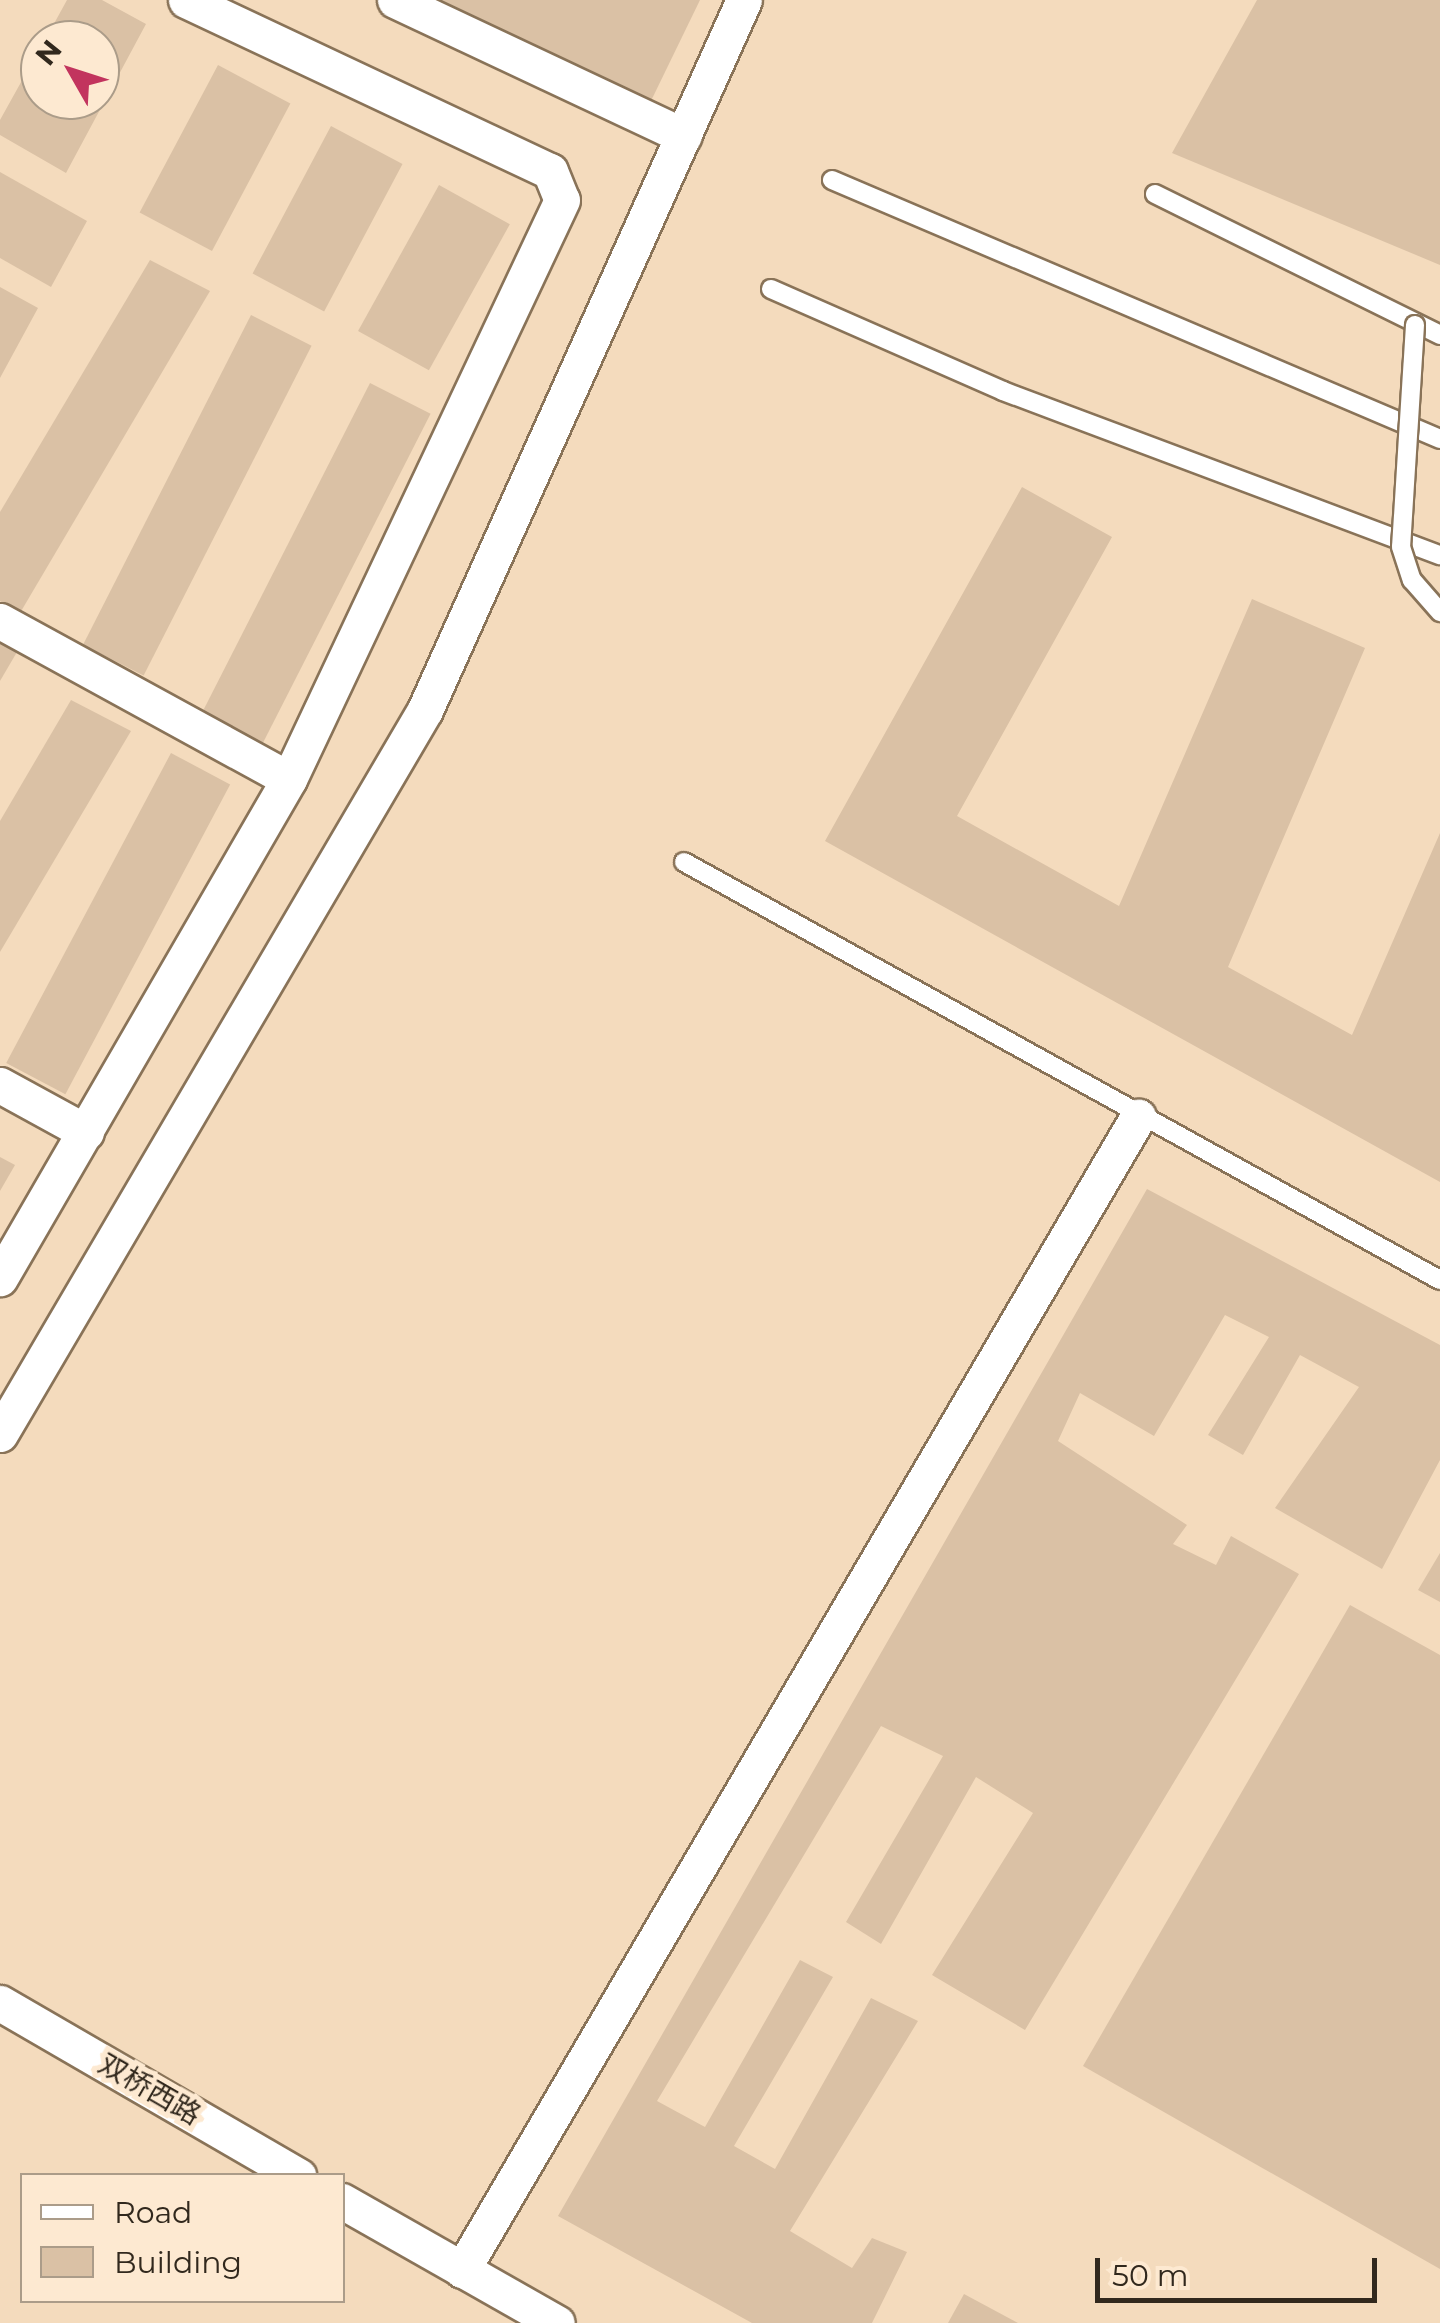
<!DOCTYPE html>
<html>
<head>
<meta charset="utf-8">
<style>
	body { margin:0 }
	#map { position:relative; width:1440px; height:2323px; overflow:hidden; background:#f4dbbd; font-family:Montserrat,"Noto Sans SC",sans-serif }
	div>[style] { position:absolute }
	.building>* { inset:0; background:#dac1a5; transform-origin:0 0 }
	.roads { filter:drop-shadow(2px 0 #897358) drop-shadow(-2px 0 #897358) drop-shadow(0 2px #897358) drop-shadow(0 -2px #897358) }
	.lane>* { height:18px; margin:-9px; padding:0 9px; transform-origin:9px; border-radius:9px; background:#fff }
	.street>* { height:35px; margin:-17.5px; padding:0 17.5px; transform-origin:17.5px; border-radius:17.5px; background:#fff }
	.bridges { filter:drop-shadow(2px 0 #897358) drop-shadow(-2px 0 #897358) drop-shadow(0 2px #897358) drop-shadow(0 -2px #897358) }
	.lane-bridge>* { height:18px; margin:-9px; padding:0 9px; transform-origin:9px; border-radius:9px; background:#fff }
	span { translate:-50% -50%; white-space:nowrap; text-align:center; line-height:1.15; -webkit-text-stroke:10px #fde9d1; paint-order:stroke }
	.street-label { font-size:28px; color:#31281d }
	.legend { position:absolute; left:20px; top:2173px; width:325px; height:130px; box-sizing:border-box; background:#fde9d1; border:2px solid #ab9c89; margin:0; padding:12px 18px; list-style:none; font-size:30px; color:#31281d }
	.legend li { display:flex; align-items:center; gap:20px; height:50px }
	.legend b { width:50px; border:2px solid #ab9c89 }
	.north { position:absolute; left:20px; top:20px; width:100px; height:100px; box-sizing:border-box; background:#fde9d1; border:2px solid #ab9c89; border-radius:50%; rotate:309deg; font-size:28px; font-weight:700; line-height:40px; text-align:center; color:#31281d }
	.north::after { content:''; display:block; margin:auto; width:35px; height:45px; background:#c2345e; clip-path:polygon(50% 0,100% 100%,50% 72%,0 100%) }
	.scale { position:absolute; left:1095px; top:2258px; width:282px; height:45px; box-sizing:border-box; border:5px solid #31281d; border-top:0; padding-left:12px; font-size:30px; line-height:35px; white-space:nowrap; color:#31281d; -webkit-text-stroke:8px #fde9d1; paint-order:stroke }
</style>
</head>
<body>
<div id="map">
	<div class="building">
		<i style="clip-path:polygon(67px 0,102px 0,146px 24px,66px 173px,0 135px,0 120px,40px 48px,40px 100px,100px 100px,100px 40px,45px 40px)"></i>
		<i style="clip-path:polygon(429px 0,700px 0,649px 105px)"></i>
		<i style="clip-path:polygon(1257px 0,1440px 0,1440px 265px,1172px 153px)"></i>
		<i style="left:218px;top:65px;width:82px;height:167px;rotate:28deg"></i>
		<i style="left:331px;top:126px;width:81px;height:167px;rotate:28deg"></i>
		<i style="clip-path:polygon(0 172px,87px 221px,51px 287px,0 258px)"></i>
		<i style="left:439px;top:185px;width:81px;height:167px;rotate:29deg"></i>
		<i style="clip-path:polygon(150px 260px,210px 291px,20px 613px,0 601px,0 512px)"></i>
		<i style="clip-path:polygon(0 287px,38px 308px,0 378px)"></i>
		<i style="left:251px;top:315px;width:68px;height:370px;rotate:27deg"></i>
		<i style="left:370px;top:383px;width:68px;height:370px;rotate:27deg"></i>
		<i style="clip-path:polygon(1022px 487px,1112px 537px,957px 816px,1119px 906px,1252px 599px,1365px 648px,1228px 967px,1352px 1035px,1440px 833px,1440px 1182px,825px 841px)"></i>
		<i style="clip-path:polygon(0 643px,17px 652px,0 681px)"></i>
		<i style="clip-path:polygon(71px 700px,131px 731px,0 952px,0 821px)"></i>
		<i style="left:171px;top:753px;width:67px;height:351px;rotate:28deg"></i>
		<i style="clip-path:polygon(0 1157px,15px 1165px,0 1191px)"></i>
		<i style="clip-path:polygon(1147px 1189px,1440px 1345px,1440px 1460px,1382px 1569px,1275px 1508px,1359px 1387px,1300px 1355px,1243px 1455px,1208px 1435px,1269px 1337px,1225px 1315px,1154px 1436px,1080px 1393px,1058px 1441px,1187px 1525px,1173px 1544px,1216px 1565px,1231px 1536px,1299px 1574px,1025px 2030px,932px 1975px,1033px 1813px,976px 1777px,881px 1944px,846px 1922px,943px 1756px,881px 1726px,657px 2101px,705px 2127px,800px 1960px,833px 1977px,734px 2146px,775px 2169px,871px 1998px,918px 2021px,790px 2231px,852px 2268px,872px 2238px,907px 2252px,872px 2323px,752px 2323px,558px 2216px)"></i>
		<i style="clip-path:polygon(1440px 1553px,1440px 1602px,1418px 1590px)"></i>
		<i style="clip-path:polygon(1350px 1605px,1440px 1655px,1440px 2269px,1083px 2066px)"></i>
		<i style="clip-path:polygon(964px 2294px,1018px 2323px,948px 2323px)"></i>
	</div>
	<div class="roads">
		<div class="lane">
			<i style="left:832px;top:180px;width:661px;rotate:23.07deg"></i>
			<i style="left:1155px;top:194px;width:318px;rotate:26.3deg"></i>
			<i style="left:771px;top:289px;width:253px;rotate:23.7deg"></i>
			<i style="left:1003px;top:391px;width:467px;rotate:20.6deg"></i>
			<i style="left:684px;top:862px;width:864px;rotate:28.94deg"></i>
		</div>
		<div class="street">
			<i style="left:186px;top:0;width:402px;rotate:25.2deg"></i>
			<i style="left:550px;top:171px;width:31px;rotate:68deg"></i>
			<i style="left:562px;top:200px;width:640px;rotate:115.24deg"></i>
			<i style="left:395px;top:0;width:319px;rotate:25.2deg"></i>
			<i style="left:0;top:621px;width:329px;rotate:28.7deg"></i>
			<i style="left:289px;top:779px;width:577px;rotate:120.08deg"></i>
			<i style="left:0;top:1085px;width:98px;rotate:28.7deg"></i>
			<i style="left:0;top:1434px;width:840px;rotate:-59.59deg"></i>
			<i style="left:425px;top:710px;width:778px;rotate:-65.81deg"></i>
			<i style="left:0;top:2003px;width:345px;rotate:30.1deg"></i>
			<i style="left:342px;top:2201px;width:247px;rotate:29.6deg"></i>
			<i style="left:462px;top:2270px;width:1337px;rotate:-59.62deg"></i>
		</div>
	</div>
	<div class="bridges">
		<div class="lane-bridge">
			<i style="left:1415px;top:325px;width:222px;rotate:93.6deg"></i>
			<i style="left:1401px;top:547px;width:35px;rotate:72deg"></i>
			<i style="left:1412px;top:580px;width:43px;rotate:48.8deg"></i>
		</div>
	</div>
	<div class="street-label">
		<span style="left:150px;top:2089px;rotate:30deg">双桥西路</span>
	</div>
	<ul class="legend">
	<li><b style="height:12px;background:#fff"></b>Road</li>
	<li><b style="height:28px;background:#dac1a5"></b>Building</li>
	</ul>
	<div class="north">N</div>
	<div class="scale">50 m</div>
</div>
</body>
</html>
